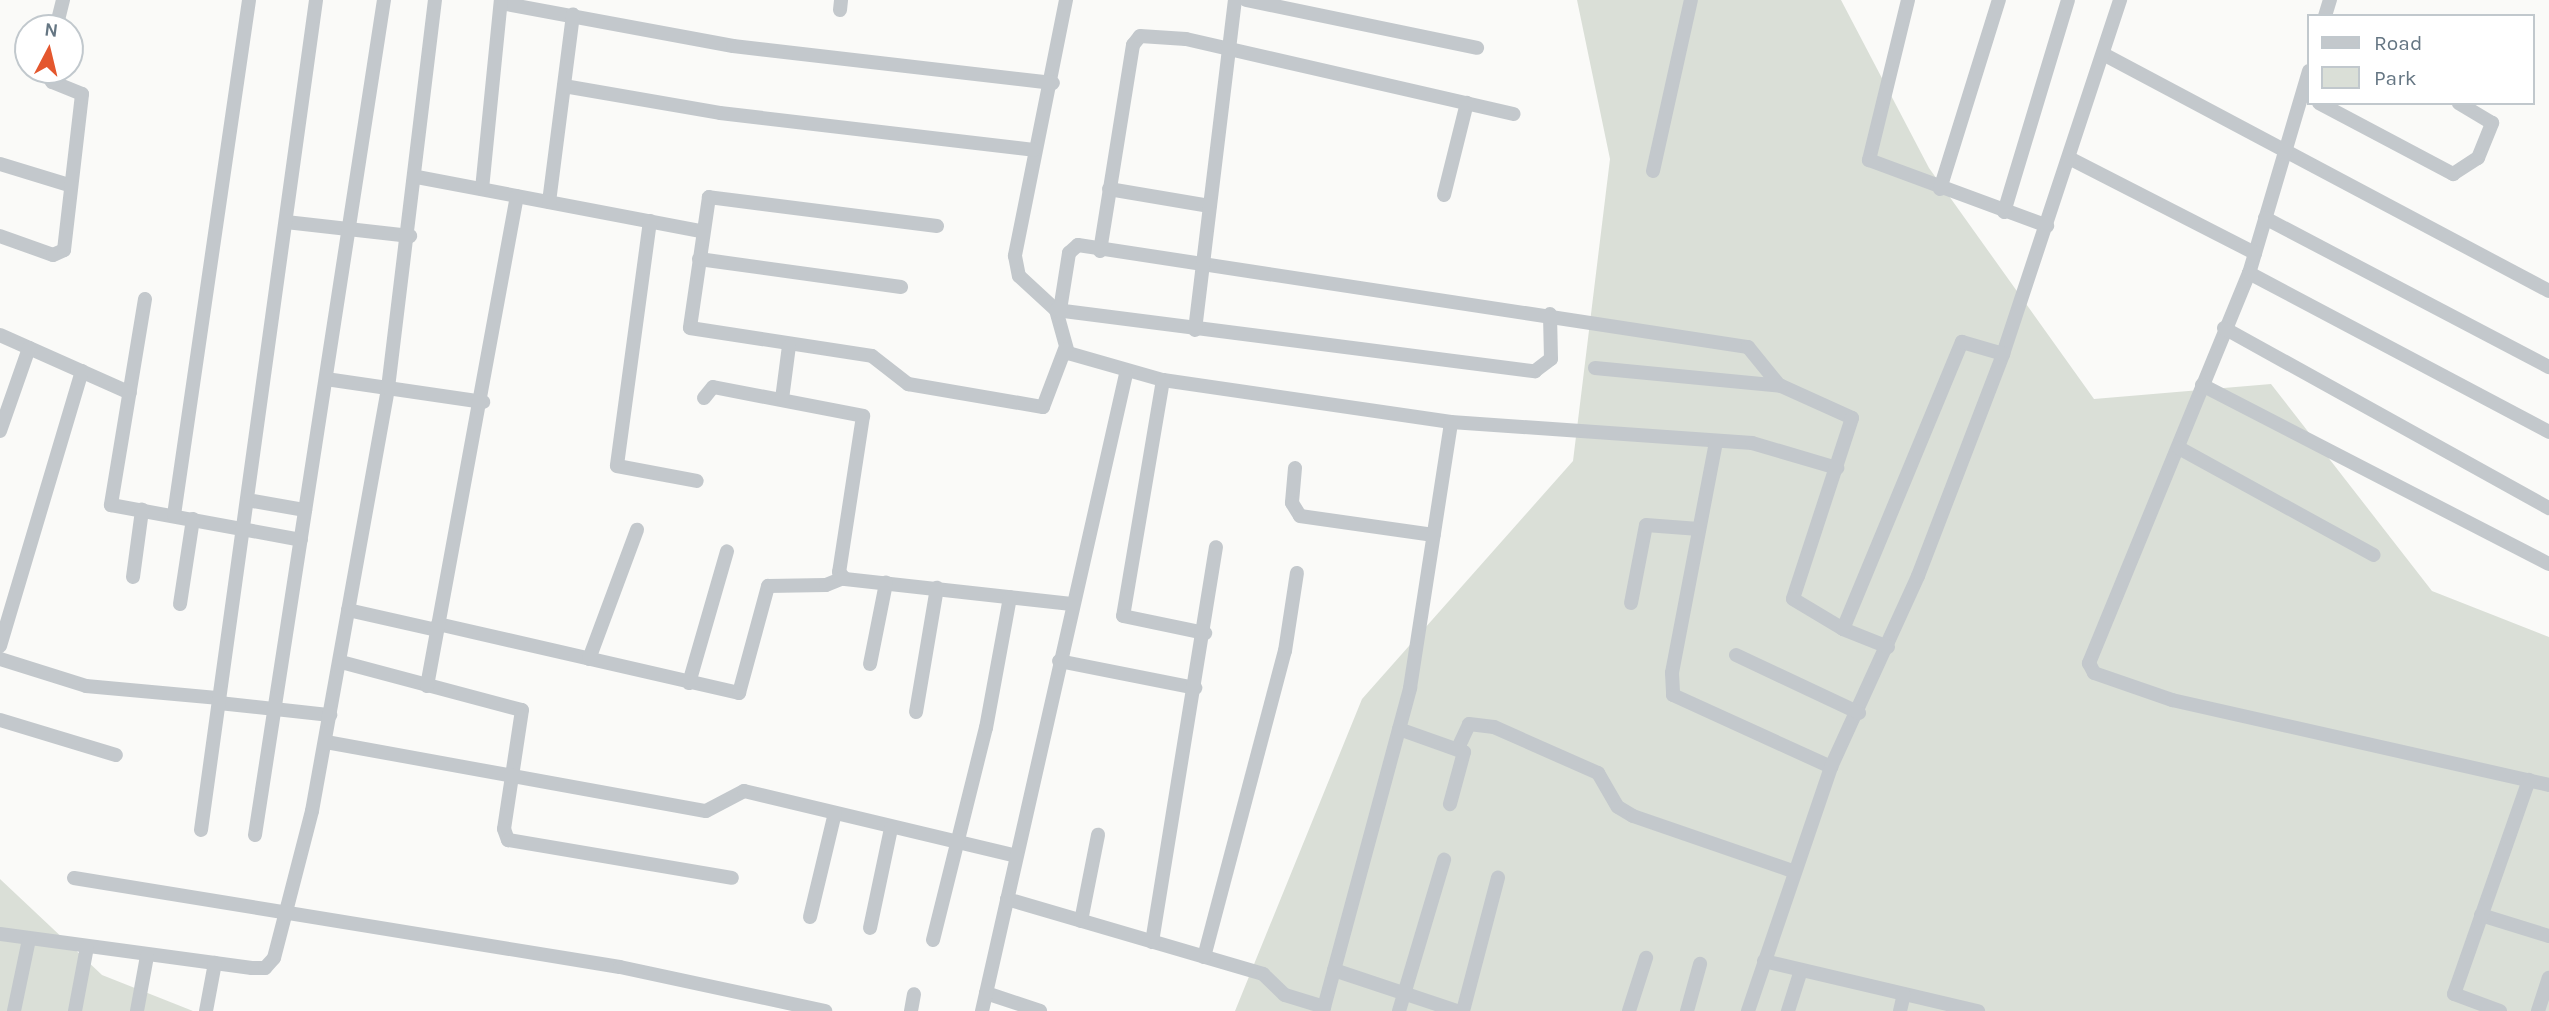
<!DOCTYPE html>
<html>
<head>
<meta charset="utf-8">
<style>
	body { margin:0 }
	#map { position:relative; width:2549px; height:1011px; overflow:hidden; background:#fafaf8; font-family:Karla,sans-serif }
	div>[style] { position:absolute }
	.green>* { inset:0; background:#dadfd7 }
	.street>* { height:14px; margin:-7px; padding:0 7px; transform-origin:7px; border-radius:7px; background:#c3c8cc }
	span { translate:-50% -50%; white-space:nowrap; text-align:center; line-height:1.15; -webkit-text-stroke:7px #fff; paint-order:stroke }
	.legend { position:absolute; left:2307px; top:14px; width:228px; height:91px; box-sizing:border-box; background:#fff; border:2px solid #c1c8cd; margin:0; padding:9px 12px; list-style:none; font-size:21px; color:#657683 }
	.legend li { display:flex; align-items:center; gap:14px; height:35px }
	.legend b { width:35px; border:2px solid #c1c8cd }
	.north { position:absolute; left:14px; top:14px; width:70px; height:70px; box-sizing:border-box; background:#fff; border:2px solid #c1c8cd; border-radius:50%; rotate:7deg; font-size:19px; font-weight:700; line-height:28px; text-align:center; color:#657683 }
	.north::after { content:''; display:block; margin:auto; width:24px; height:32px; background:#e4572e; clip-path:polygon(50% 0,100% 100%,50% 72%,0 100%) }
</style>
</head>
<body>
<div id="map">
	<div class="green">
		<i style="clip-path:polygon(1577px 0,1841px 0,1929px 168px,2094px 399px,2271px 384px,2432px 591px,2549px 637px,2549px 1011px,1235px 1011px,1362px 699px,1573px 461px,1610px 159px)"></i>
		<i style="clip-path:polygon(0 879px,102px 975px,193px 1011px,0 1011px)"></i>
	</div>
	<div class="street">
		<i style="left:1066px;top:0;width:261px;rotate:101.3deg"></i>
		<i style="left:1015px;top:256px;width:20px;rotate:79deg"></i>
		<i style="left:1019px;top:276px;width:50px;rotate:42.6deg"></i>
		<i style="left:1056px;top:310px;width:45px;rotate:74.4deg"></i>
		<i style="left:1068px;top:353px;width:99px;rotate:15.9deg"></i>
		<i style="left:1163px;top:380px;width:291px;rotate:8.3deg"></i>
		<i style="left:1451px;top:422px;width:302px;rotate:4deg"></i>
		<i style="left:1752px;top:443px;width:89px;rotate:16.4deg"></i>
		<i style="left:1246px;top:0;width:236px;rotate:11.7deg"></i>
		<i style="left:1908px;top:0;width:165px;rotate:103.7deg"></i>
		<i style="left:1869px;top:160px;width:190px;rotate:20.3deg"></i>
		<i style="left:501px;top:3px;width:236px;rotate:10.5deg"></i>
		<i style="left:733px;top:46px;width:322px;rotate:6.6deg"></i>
		<i style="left:840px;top:10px;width:10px;rotate:-84deg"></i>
		<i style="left:2325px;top:16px;width:17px;rotate:-73deg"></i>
		<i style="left:56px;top:28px;width:29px;rotate:-76deg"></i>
		<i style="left:2105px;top:55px;width:503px;rotate:27.99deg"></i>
		<i style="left:2309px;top:71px;width:211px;rotate:106.5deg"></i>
		<i style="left:2249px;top:273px;width:422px;rotate:112.3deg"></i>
		<i style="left:2089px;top:663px;width:11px;rotate:63deg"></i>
		<i style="left:2094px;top:673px;width:83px;rotate:19.1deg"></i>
		<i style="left:2172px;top:700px;width:386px;rotate:12.7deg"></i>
		<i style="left:564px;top:86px;width:158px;rotate:9.8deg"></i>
		<i style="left:720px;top:113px;width:316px;rotate:6.7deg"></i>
		<i style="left:2319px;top:103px;width:152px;rotate:27.9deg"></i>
		<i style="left:2453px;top:174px;width:30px;rotate:-33deg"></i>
		<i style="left:2478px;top:158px;width:38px;rotate:-68deg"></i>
		<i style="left:2492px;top:123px;width:39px;rotate:-149deg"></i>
		<i style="left:2069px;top:158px;width:209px;rotate:27.1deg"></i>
		<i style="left:0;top:164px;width:72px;rotate:16.9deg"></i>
		<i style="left:1653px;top:171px;width:175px;rotate:-77.5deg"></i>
		<i style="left:417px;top:177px;width:289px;rotate:10.8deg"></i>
		<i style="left:482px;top:189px;width:190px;rotate:-84.3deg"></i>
		<i style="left:1109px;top:189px;width:102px;rotate:9.6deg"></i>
		<i style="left:1940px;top:189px;width:198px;rotate:-72.7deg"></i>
		<i style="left:1444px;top:195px;width:95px;rotate:-76deg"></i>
		<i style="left:549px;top:202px;width:189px;rotate:-82.7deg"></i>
		<i style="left:2004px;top:212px;width:221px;rotate:-73.2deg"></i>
		<i style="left:2265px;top:218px;width:321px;rotate:27.7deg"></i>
		<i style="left:650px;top:221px;width:247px;rotate:97.7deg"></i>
		<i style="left:617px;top:466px;width:81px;rotate:10.6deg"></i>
		<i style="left:286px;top:222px;width:125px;rotate:6.4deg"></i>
		<i style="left:937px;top:226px;width:230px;rotate:-172.8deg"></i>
		<i style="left:709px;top:197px;width:132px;rotate:98.3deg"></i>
		<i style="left:690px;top:328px;width:184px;rotate:8.7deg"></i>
		<i style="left:872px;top:356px;width:46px;rotate:37.9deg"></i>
		<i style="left:908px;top:384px;width:137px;rotate:9.7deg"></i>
		<i style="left:1043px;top:407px;width:62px;rotate:-69.2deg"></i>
		<i style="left:0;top:236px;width:56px;rotate:19.7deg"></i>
		<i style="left:53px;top:255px;width:12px;rotate:-24deg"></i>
		<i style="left:64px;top:250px;width:157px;rotate:-83.4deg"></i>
		<i style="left:82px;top:94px;width:32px;rotate:-158deg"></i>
		<i style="left:52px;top:82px;width:14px;rotate:-120deg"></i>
		<i style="left:1100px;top:251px;width:209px;rotate:-80.9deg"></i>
		<i style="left:1133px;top:45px;width:11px;rotate:-52deg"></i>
		<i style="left:1140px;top:36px;width:46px;rotate:3.7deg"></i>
		<i style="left:1186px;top:39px;width:336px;rotate:12.9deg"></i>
		<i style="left:699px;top:259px;width:204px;rotate:7.9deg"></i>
		<i style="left:2249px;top:273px;width:340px;rotate:27.9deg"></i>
		<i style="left:145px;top:299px;width:209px;rotate:99.4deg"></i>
		<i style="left:111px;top:505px;width:193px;rotate:10.4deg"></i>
		<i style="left:1056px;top:310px;width:483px;rotate:7.3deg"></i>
		<i style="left:1535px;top:371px;width:20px;rotate:-37deg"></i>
		<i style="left:1551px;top:359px;width:45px;rotate:-91.3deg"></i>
		<i style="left:1060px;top:310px;width:58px;rotate:-81deg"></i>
		<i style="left:1069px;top:253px;width:12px;rotate:-42deg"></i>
		<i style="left:1078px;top:245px;width:678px;rotate:8.66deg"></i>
		<i style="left:1748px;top:347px;width:49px;rotate:50.8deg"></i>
		<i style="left:1779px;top:385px;width:80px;rotate:24.3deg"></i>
		<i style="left:1852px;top:418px;width:190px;rotate:108.1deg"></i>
		<i style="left:1793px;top:599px;width:58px;rotate:31deg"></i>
		<i style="left:2224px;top:328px;width:372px;rotate:29deg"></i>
		<i style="left:1195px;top:330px;width:332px;rotate:-83.1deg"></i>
		<i style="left:0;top:335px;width:142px;rotate:24deg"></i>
		<i style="left:1595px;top:368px;width:187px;rotate:5.5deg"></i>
		<i style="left:326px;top:379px;width:159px;rotate:8.3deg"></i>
		<i style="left:1163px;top:380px;width:239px;rotate:99.6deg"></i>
		<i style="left:1123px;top:616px;width:84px;rotate:11.7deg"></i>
		<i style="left:2202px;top:385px;width:390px;rotate:27.3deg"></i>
		<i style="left:704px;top:398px;width:14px;rotate:-51deg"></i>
		<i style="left:713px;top:387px;width:153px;rotate:10.9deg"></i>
		<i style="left:863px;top:416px;width:158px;rotate:98.7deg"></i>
		<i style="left:839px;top:572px;width:9px;rotate:49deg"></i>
		<i style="left:845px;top:579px;width:228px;rotate:6.3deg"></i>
		<i style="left:782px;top:399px;width:53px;rotate:-82.5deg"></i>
		<i style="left:0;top:431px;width:88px;rotate:-70.7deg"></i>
		<i style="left:1716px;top:442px;width:235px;rotate:100.8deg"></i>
		<i style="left:1672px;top:673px;width:22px;rotate:87deg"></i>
		<i style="left:1673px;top:695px;width:174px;rotate:24.5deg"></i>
		<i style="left:1831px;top:767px;width:210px;rotate:-65.5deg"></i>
		<i style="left:1918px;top:576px;width:238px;rotate:-69deg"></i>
		<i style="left:2003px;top:354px;width:373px;rotate:-71.7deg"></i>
		<i style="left:2179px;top:448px;width:222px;rotate:28.8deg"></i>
		<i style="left:1295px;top:468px;width:35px;rotate:95deg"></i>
		<i style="left:1292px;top:503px;width:15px;rotate:58deg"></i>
		<i style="left:1300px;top:516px;width:135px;rotate:8.1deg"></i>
		<i style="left:247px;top:500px;width:59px;rotate:9.8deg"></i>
		<i style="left:174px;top:515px;width:520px;rotate:-81.71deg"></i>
		<i style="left:133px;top:577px;width:68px;rotate:-82.3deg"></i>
		<i style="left:1631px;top:603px;width:79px;rotate:-79.1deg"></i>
		<i style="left:1646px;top:525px;width:53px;rotate:4.3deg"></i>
		<i style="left:180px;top:604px;width:86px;rotate:-81.3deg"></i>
		<i style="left:348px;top:610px;width:91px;rotate:12.7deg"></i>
		<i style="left:438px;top:624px;width:309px;rotate:12.9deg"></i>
		<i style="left:739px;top:693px;width:111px;rotate:-74.8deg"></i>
		<i style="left:768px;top:586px;width:58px;rotate:-1deg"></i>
		<i style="left:826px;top:585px;width:18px;rotate:-22deg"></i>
		<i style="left:0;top:646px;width:287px;rotate:-73.4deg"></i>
		<i style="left:1888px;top:647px;width:48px;rotate:-158.2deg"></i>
		<i style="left:1843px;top:629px;width:311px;rotate:-67.5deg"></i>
		<i style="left:1962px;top:342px;width:43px;rotate:16.3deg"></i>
		<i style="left:1736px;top:655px;width:136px;rotate:25.2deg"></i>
		<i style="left:0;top:659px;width:90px;rotate:17.4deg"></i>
		<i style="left:86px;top:686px;width:134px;rotate:5.2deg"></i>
		<i style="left:589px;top:659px;width:138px;rotate:-69.6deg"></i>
		<i style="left:1059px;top:661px;width:139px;rotate:11.2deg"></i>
		<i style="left:341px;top:662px;width:187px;rotate:14.9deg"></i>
		<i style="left:522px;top:710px;width:120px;rotate:98.6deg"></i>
		<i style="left:504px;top:829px;width:12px;rotate:70deg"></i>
		<i style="left:508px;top:840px;width:227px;rotate:9.6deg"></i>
		<i style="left:870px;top:664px;width:83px;rotate:-78.8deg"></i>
		<i style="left:689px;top:683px;width:137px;rotate:-73.9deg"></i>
		<i style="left:427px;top:686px;width:498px;rotate:-79.6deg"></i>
		<i style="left:219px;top:703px;width:112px;rotate:6.2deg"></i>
		<i style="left:916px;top:712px;width:126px;rotate:-80.4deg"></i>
		<i style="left:0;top:720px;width:121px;rotate:16.8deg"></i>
		<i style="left:1399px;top:729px;width:69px;rotate:19.5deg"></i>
		<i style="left:1464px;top:752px;width:54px;rotate:105.1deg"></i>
		<i style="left:326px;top:742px;width:386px;rotate:10.3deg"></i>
		<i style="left:706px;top:811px;width:43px;rotate:-27.8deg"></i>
		<i style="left:744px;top:791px;width:280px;rotate:13.4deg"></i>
		<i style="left:1458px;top:748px;width:26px;rotate:-65deg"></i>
		<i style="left:1469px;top:724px;width:25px;rotate:7deg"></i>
		<i style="left:1494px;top:727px;width:114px;rotate:23.9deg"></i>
		<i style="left:1598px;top:773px;width:39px;rotate:60deg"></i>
		<i style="left:1618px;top:807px;width:17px;rotate:31deg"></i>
		<i style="left:1633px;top:816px;width:169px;rotate:19deg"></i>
		<i style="left:201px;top:830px;width:838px;rotate:-82.11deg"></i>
		<i style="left:255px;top:835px;width:845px;rotate:-81.22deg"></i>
		<i style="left:74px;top:878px;width:553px;rotate:9.26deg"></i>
		<i style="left:620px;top:967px;width:210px;rotate:12.1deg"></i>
		<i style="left:1007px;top:899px;width:267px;rotate:16.3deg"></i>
		<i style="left:1263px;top:974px;width:30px;rotate:44deg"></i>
		<i style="left:1285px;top:995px;width:41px;rotate:17.1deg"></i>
		<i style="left:2481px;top:915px;width:71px;rotate:17.2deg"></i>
		<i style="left:810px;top:917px;width:107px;rotate:-76.5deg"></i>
		<i style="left:1081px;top:921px;width:88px;rotate:-78.8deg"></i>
		<i style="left:870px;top:928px;width:102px;rotate:-78.1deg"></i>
		<i style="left:0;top:934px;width:254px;rotate:7.7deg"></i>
		<i style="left:252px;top:968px;width:13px"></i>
		<i style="left:265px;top:968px;width:13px;rotate:-48deg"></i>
		<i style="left:274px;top:958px;width:152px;rotate:-75.5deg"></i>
		<i style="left:312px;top:811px;width:430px;rotate:-79.8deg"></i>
		<i style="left:388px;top:388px;width:391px;rotate:-83.1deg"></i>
		<i style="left:933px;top:940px;width:219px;rotate:-76deg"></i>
		<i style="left:986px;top:728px;width:133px;rotate:-79.6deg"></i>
		<i style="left:1152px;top:942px;width:400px;rotate:-80.8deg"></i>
		<i style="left:1204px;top:957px;width:317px;rotate:-75.2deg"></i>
		<i style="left:1285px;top:651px;width:79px;rotate:-81.3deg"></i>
		<i style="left:1764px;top:961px;width:220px;rotate:13.2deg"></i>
		<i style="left:1334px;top:970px;width:130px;rotate:18.4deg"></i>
		<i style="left:986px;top:993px;width:57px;rotate:18.4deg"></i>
		<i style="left:14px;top:1011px;width:74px;rotate:-78.2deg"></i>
		<i style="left:75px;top:1011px;width:65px;rotate:-79.4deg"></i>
		<i style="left:137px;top:1011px;width:56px;rotate:-79.7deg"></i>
		<i style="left:206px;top:1011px;width:49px;rotate:-79.4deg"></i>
		<i style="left:911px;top:1011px;width:17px;rotate:-80deg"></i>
		<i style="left:982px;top:1011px;width:653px;rotate:-77.26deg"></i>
		<i style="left:1323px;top:1011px;width:335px;rotate:-74.9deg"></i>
		<i style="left:1410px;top:688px;width:269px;rotate:-81.2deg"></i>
		<i style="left:1399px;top:1011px;width:158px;rotate:-73.4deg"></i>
		<i style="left:1463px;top:1011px;width:138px;rotate:-75.3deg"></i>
		<i style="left:1629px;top:1011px;width:56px;rotate:-72.2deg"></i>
		<i style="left:1687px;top:1011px;width:49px;rotate:-74.5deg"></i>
		<i style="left:1748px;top:1011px;width:258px;rotate:-71.2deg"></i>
		<i style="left:1788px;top:1011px;width:43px;rotate:-72.4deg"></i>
		<i style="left:1900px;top:1011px;width:17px;rotate:-77deg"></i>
		<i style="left:2500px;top:1011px;width:49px;rotate:-159.7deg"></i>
		<i style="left:2454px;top:994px;width:227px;rotate:-70.7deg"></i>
		<i style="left:2538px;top:1011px;width:35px;rotate:-72deg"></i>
	</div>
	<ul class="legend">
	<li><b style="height:9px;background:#c3c8cc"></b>Road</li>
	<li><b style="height:19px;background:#dadfd7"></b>Park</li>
	</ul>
	<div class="north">N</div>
</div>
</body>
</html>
